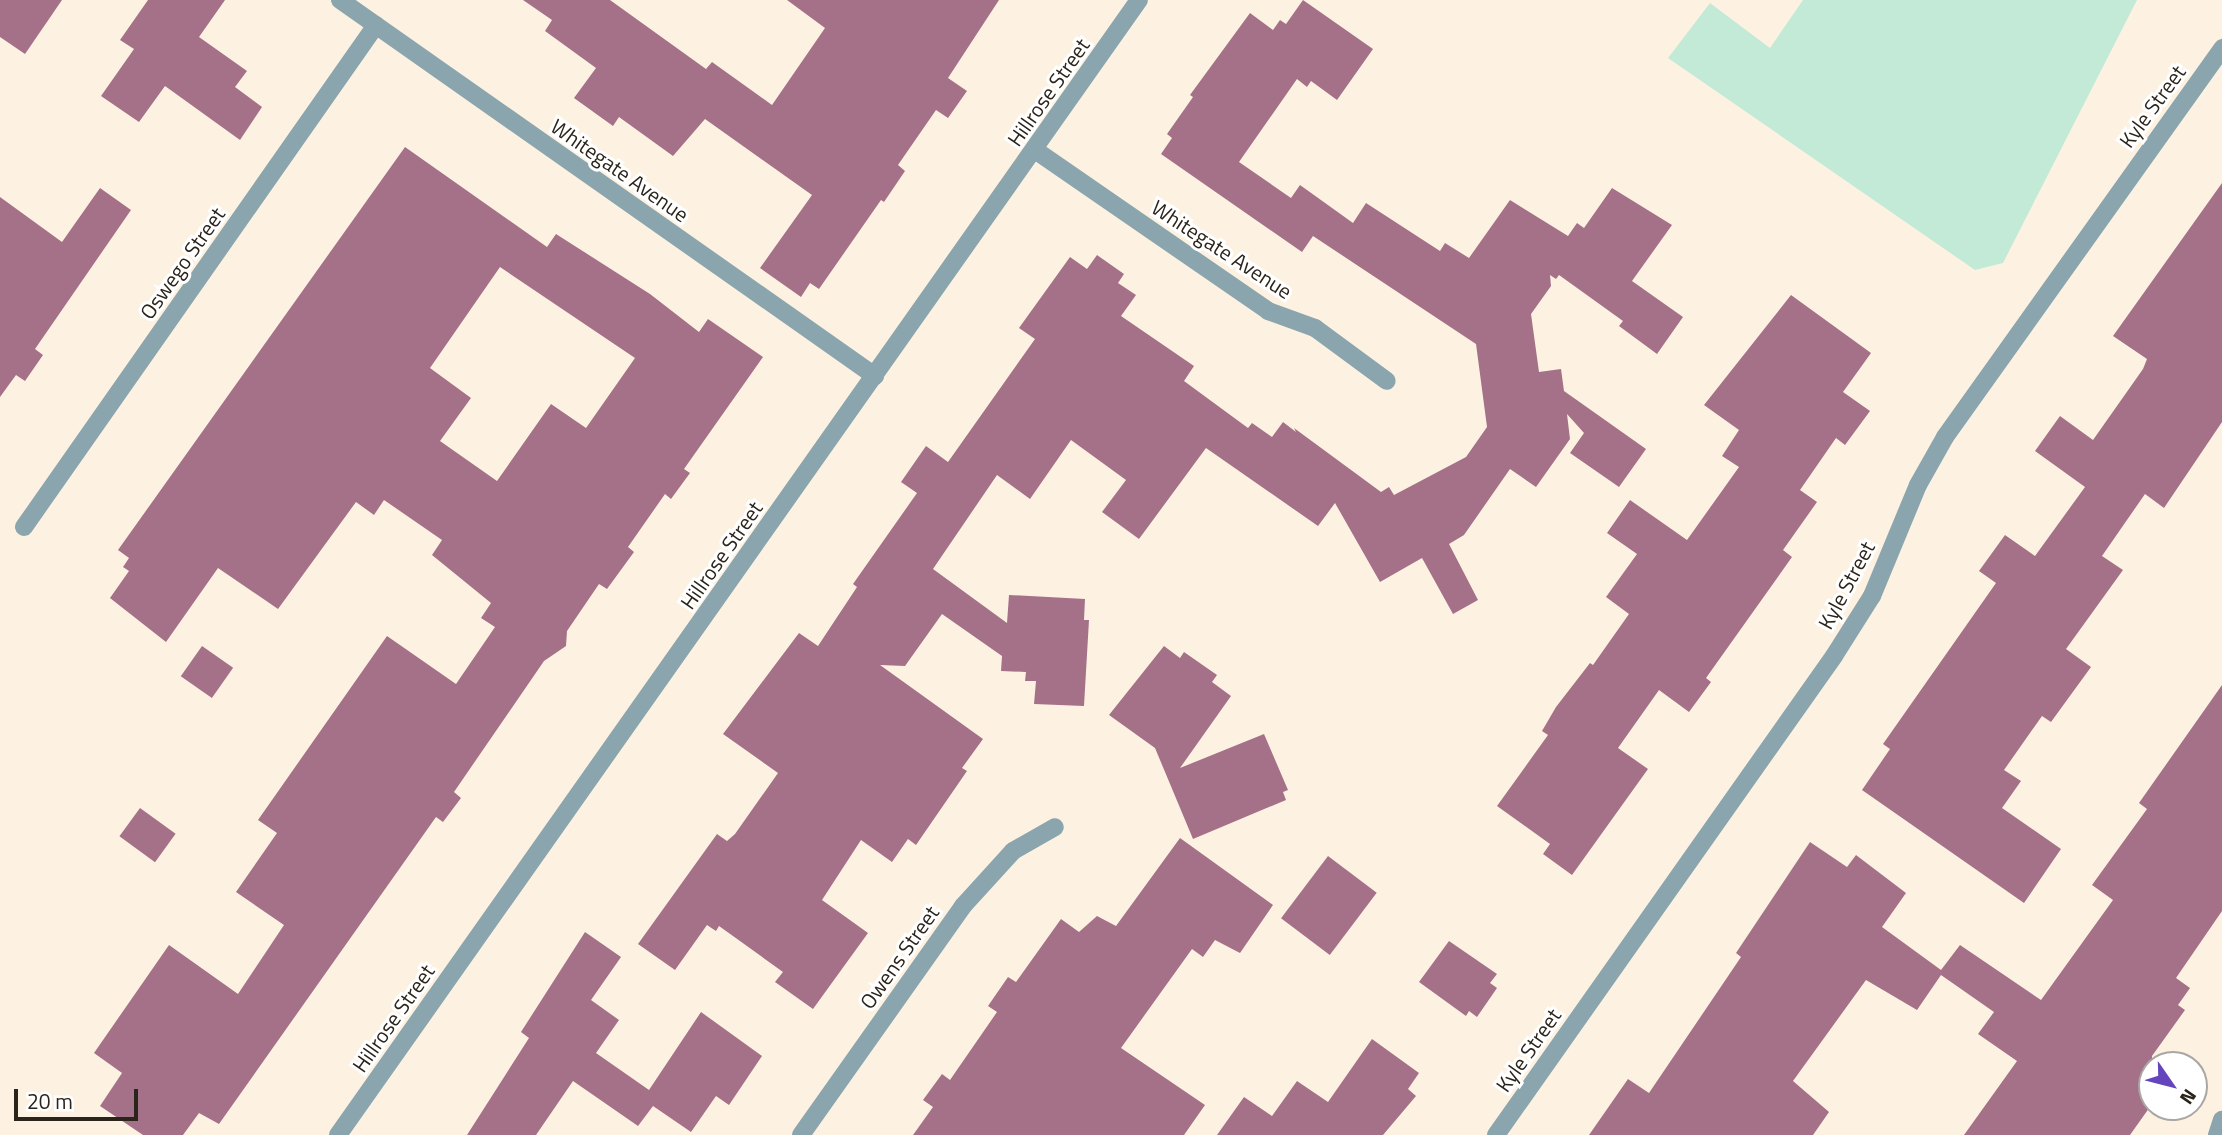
<!DOCTYPE html>
<html>
<head>
<meta charset="utf-8">
<style>
	body { margin:0 }
	#map { position:relative; width:2222px; height:1135px; overflow:hidden; background:#fdf2e2; font-family:"Titillium Web",sans-serif }
	div>[style] { position:absolute }
	.green>* { inset:0; background:#c3ead7 }
	.building>* { inset:0; background:#a47189; transform-origin:0 0 }
	.minor>* { height:18px; margin:-9px; padding:0 9px; transform-origin:9px; border-radius:9px; background:#8aa5ae }
	.tertiary>* { height:18px; margin:-9px; padding:0 9px; transform-origin:9px; border-radius:9px; background:#8aa5ae }
	span { translate:-50% -50%; white-space:nowrap; text-align:center; line-height:1.15; -webkit-text-stroke:6px #fff; paint-order:stroke }
	.street-label { font-size:21px; color:#2a241a }
	.north { position:absolute; left:2138px; top:1051px; width:70px; height:70px; box-sizing:border-box; background:#fff; border:2px solid #aaa7a3; border-radius:50%; rotate:125deg; font-size:19px; font-weight:700; line-height:28px; text-align:center; color:#2a241a }
	.north::after { content:''; display:block; margin:auto; width:24px; height:32px; background:#6445be; clip-path:polygon(50% 0,100% 100%,50% 72%,0 100%) }
	.scale { position:absolute; left:14px; top:1089px; width:124px; height:32px; box-sizing:border-box; border:4px solid #2a241a; border-top:0; padding-left:9px; font-size:21px; line-height:24px; white-space:nowrap; color:#2a241a; -webkit-text-stroke:5px #fff; paint-order:stroke }
</style>
</head>
<body>
<div id="map">
	<div class="green">
		<i style="clip-path:polygon(1803px 0,2137px 0,2003px 263px,1975px 270px,1668px 58px,1710px 3px,1770px 48px)"></i>
	</div>
	<div class="building">
		<i style="clip-path:polygon(0 0,62px 0,25px 54px,0 37px)"></i>
		<i style="clip-path:polygon(148px 0,225px 0,199px 37px,247px 71px,235px 87px,262px 107px,240px 140px,165px 86px,139px 122px,101px 96px,134px 49px,120px 40px)"></i>
		<i style="clip-path:polygon(523px 0,610px 0,706px 69px,712px 62px,772px 105px,825px 28px,787px 0,999px 0,948px 78px,967px 91px,948px 118px,936px 110px,898px 165px,905px 171px,884px 202px,881px 200px,819px 289px,810px 283px,801px 297px,760px 268px,812px 195px,705px 119px,673px 156px,619px 117px,613px 126px,574px 98px,596px 68px,545px 31px,552px 20px)"></i>
		<i style="clip-path:polygon(1303px 0,1373px 49px,1337px 100px,1311px 81px,1307px 87px,1297px 79px,1239px 162px,1291px 198px,1300px 185px,1353px 223px,1366px 203px,1440px 251px,1445px 243px,1469px 258px,1510px 200px,1568px 236px,1577px 223px,1584px 228px,1612px 188px,1672px 225px,1632px 281px,1683px 317px,1657px 354px,1619px 326px,1623px 321px,1559px 275px,1556px 279px,1550px 275px,1551px 286px,1531px 314px,1539px 372px,1561px 369px,1564px 391px,1646px 449px,1619px 487px,1570px 453px,1584px 433px,1567px 414px,1570px 439px,1536px 487px,1510px 469px,1464px 535px,1449px 544px,1478px 600px,1453px 614px,1422px 558px,1380px 582px,1335px 503px,1318px 526px,1206px 448px,1139px 539px,1102px 512px,1126px 480px,1071px 440px,1030px 499px,997px 475px,933px 569px,1007px 623px,1009px 595px,1085px 599px,1084px 620px,1089px 620px,1084px 706px,1034px 704px,1036px 681px,1025px 681px,1026px 672px,1001px 671px,1002px 656px,942px 614px,905px 666px,880px 665px,983px 739px,962px 768px,967px 771px,916px 845px,908px 839px,892px 862px,861px 840px,822px 900px,868px 933px,813px 1009px,775px 982px,783px 972px,719px 926px,716px 931px,707px 925px,675px 970px,638px 944px,717px 834px,727px 841px,735px 834px,778px 773px,723px 734px,799px 633px,818px 646px,857px 587px,853px 584px,917px 493px,901px 482px,926px 446px,948px 462px,1035px 339px,1019px 328px,1070px 257px,1087px 269px,1097px 255px,1124px 274px,1118px 283px,1136px 295px,1121px 316px,1194px 366px,1184px 381px,1248px 428px,1252px 423px,1272px 437px,1283px 422px,1296px 432px,1294px 428px,1381px 492px,1389px 487px,1394px 495px,1466px 457px,1487px 427px,1476px 344px,1313px 236px,1302px 252px,1161px 154px,1172px 138px,1167px 134px,1193px 97px,1190px 95px,1250px 13px,1273px 30px,1280px 20px,1286px 24px)"></i>
		<i style="clip-path:polygon(evenodd,405px 147px,547px 247px,556px 234px,650px 294px,699px 332px,708px 319px,763px 357px,684px 469px,690px 473px,671px 499px,665px 494px,628px 547px,634px 552px,607px 589px,599px 584px,567px 631px,566px 646px,544px 661px,454px 792px,461px 798px,443px 822px,436px 817px,219px 1124px,199px 1113px,183px 1135px,143px 1135px,100px 1106px,122px 1073px,94px 1053px,169px 945px,238px 994px,284px 925px,236px 892px,277px 833px,258px 820px,387px 636px,456px 684px,495px 627px,481px 618px,491px 603px,432px 555px,442px 540px,384px 500px,374px 515px,356px 502px,278px 609px,218px 568px,166px 642px,110px 598px,129px 571px,123px 567px,129px 558px,118px 550px,405px 147px,500px 267px,635px 358px,586px 428px,551px 404px,497px 481px,440px 441px,471px 398px,430px 368px,500px 267px)"></i>
		<i style="clip-path:polygon(2222px 183px,2222px 422px,2164px 508px,2145px 494px,2102px 556px,2123px 570px,2066px 649px,2091px 667px,2051px 722px,2042px 716px,2004px 770px,2021px 781px,2002px 808px,2061px 849px,2024px 903px,1862px 790px,1890px 749px,1883px 744px,1996px 583px,1979px 571px,2005px 535px,2035px 556px,2085px 487px,2035px 451px,2060px 416px,2093px 440px,2143px 369px,2147px 359px,2113px 336px)"></i>
		<i style="clip-path:polygon(100px 188px,131px 210px,35px 349px,43px 355px,25px 381px,16px 375px,0 397px,0 197px,62px 242px)"></i>
		<i style="clip-path:polygon(1791px 295px,1871px 353px,1843px 392px,1870px 411px,1845px 445px,1836px 438px,1800px 490px,1817px 502px,1783px 550px,1792px 557px,1706px 678px,1711px 682px,1689px 712px,1659px 690px,1618px 748px,1648px 769px,1572px 875px,1543px 854px,1550px 844px,1497px 806px,1548px 735px,1542px 731px,1556px 707px,1590px 663px,1593px 665px,1629px 614px,1606px 597px,1637px 554px,1607px 533px,1630px 500px,1687px 540px,1739px 467px,1722px 456px,1739px 430px,1704px 405px)"></i>
		<i style="left:202px;top:646px;width:38px;height:37px;rotate:35deg"></i>
		<i style="clip-path:polygon(1164px 646px,1180px 658px,1184px 652px,1217px 675px,1212px 682px,1231px 696px,1180px 768px,1264px 734px,1288px 790px,1283px 792px,1286px 800px,1193px 839px,1155px 748px,1109px 715px)"></i>
		<i style="clip-path:polygon(2222px 685px,2222px 911px,2176px 978px,2190px 988px,2178px 1005px,2185px 1010px,2152px 1056px,2152px 1104px,2130px 1135px,1964px 1135px,2017px 1061px,1978px 1034px,1994px 1012px,1941px 975px,1917px 1010px,1866px 980px,1793px 1081px,1829px 1112px,1813px 1135px,1589px 1135px,1628px 1079px,1649px 1093px,1741px 957px,1736px 953px,1810px 842px,1847px 867px,1856px 855px,1906px 893px,1882px 927px,1941px 970px,1960px 945px,2041px 1000px,2113px 900px,2092px 885px,2147px 809px,2139px 803px)"></i>
		<i style="left:140px;top:808px;width:44px;height:35px;rotate:36deg"></i>
		<i style="clip-path:polygon(1180px 838px,1273px 905px,1240px 953px,1215px 940px,1203px 957px,1192px 949px,1121px 1048px,1205px 1105px,1184px 1135px,913px 1135px,933px 1107px,923px 1100px,942px 1074px,950px 1080px,997px 1012px,988px 1006px,1008px 977px,1016px 982px,1061px 919px,1079px 932px,1097px 916px,1116px 926px)"></i>
		<i style="left:1328px;top:856px;width:61px;height:78px;rotate:37deg"></i>
		<i style="clip-path:polygon(585px 932px,621px 957px,591px 1000px,619px 1020px,596px 1053px,649px 1090px,701px 1012px,762px 1056px,729px 1105px,716px 1096px,691px 1132px,653px 1106px,638px 1126px,573px 1081px,536px 1135px,467px 1135px,529px 1038px,521px 1032px)"></i>
		<i style="clip-path:polygon(1449px 941px,1497px 974px,1490px 983px,1497px 988px,1477px 1017px,1469px 1011px,1466px 1016px,1419px 982px)"></i>
		<i style="clip-path:polygon(1372px 1039px,1419px 1073px,1408px 1089px,1416px 1096px,1383px 1135px,1217px 1135px,1244px 1097px,1272px 1116px,1297px 1081px,1328px 1102px)"></i>
	</div>
	<div class="minor">
		<i style="left:340px;top:0;width:654px;rotate:35.1deg"></i>
		<i style="left:1035px;top:150px;width:283px;rotate:34.6deg"></i>
		<i style="left:1268px;top:311px;width:50px;rotate:19.9deg"></i>
		<i style="left:1315px;top:328px;width:89px;rotate:36.4deg"></i>
		<i style="left:24px;top:527px;width:613px;rotate:-54.96deg"></i>
		<i style="left:801px;top:1135px;width:281px;rotate:-54.7deg"></i>
		<i style="left:963px;top:906px;width:74px;rotate:-47.7deg"></i>
		<i style="left:1013px;top:851px;width:48px;rotate:-29.7deg"></i>
		<i style="left:1496px;top:1135px;width:586px;rotate:-54.79deg"></i>
		<i style="left:1834px;top:656px;width:71px;rotate:-57.7deg"></i>
		<i style="left:1872px;top:596px;width:120px;rotate:-67.5deg"></i>
		<i style="left:1918px;top:485px;width:55px;rotate:-60.6deg"></i>
		<i style="left:1945px;top:437px;width:478px;rotate:-54.5deg"></i>
		<i style="left:2217px;top:1135px;width:16px;rotate:-72deg"></i>
	</div>
	<div class="tertiary">
		<i style="left:338px;top:1135px;width:1389px;rotate:-54.79deg"></i>
	</div>
	<div class="street-label">
		<span style="left:1048px;top:92px;rotate:-55deg">Hillrose Street</span>
		<span style="left:2152px;top:106px;rotate:-54deg">Kyle Street</span>
		<span style="left:620px;top:170px;rotate:35deg">Whitegate Avenue</span>
		<span style="left:1222px;top:249px;rotate:33deg">Whitegate Avenue</span>
		<span style="left:182px;top:263px;rotate:-55deg">Oswego Street</span>
		<span style="left:721px;top:555px;rotate:-55deg">Hillrose Street</span>
		<span style="left:1846px;top:585px;rotate:-62deg">Kyle Street</span>
		<span style="left:899px;top:957px;rotate:-55deg">Owens Street</span>
		<span style="left:393px;top:1018px;rotate:-55deg">Hillrose Street</span>
		<span style="left:1528px;top:1050px;rotate:-55deg">Kyle Street</span>
	</div>
	<div class="north">N</div>
	<div class="scale">20 m</div>
</div>
</body>
</html>
